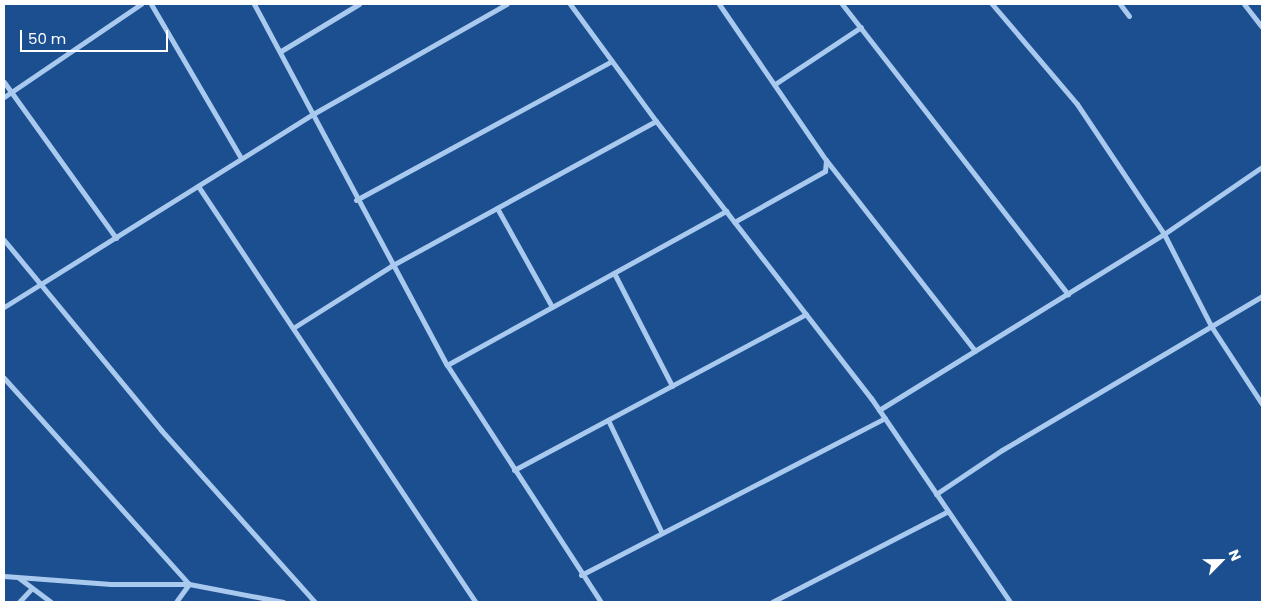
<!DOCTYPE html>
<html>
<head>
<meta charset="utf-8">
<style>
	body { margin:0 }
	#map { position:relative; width:1266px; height:606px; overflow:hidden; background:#1b4f8f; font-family:Poppins,sans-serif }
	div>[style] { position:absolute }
	.street>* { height:5px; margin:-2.5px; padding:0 2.5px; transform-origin:2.5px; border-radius:2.5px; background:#a9c9ee }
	span { translate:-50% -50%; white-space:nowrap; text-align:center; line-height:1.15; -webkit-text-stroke:5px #1b4f8f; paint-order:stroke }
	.frame { position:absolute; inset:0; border:5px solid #fff; pointer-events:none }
	.north { position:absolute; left:1196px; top:536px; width:50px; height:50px; -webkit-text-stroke:4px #1b4f8f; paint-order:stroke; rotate:67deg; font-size:14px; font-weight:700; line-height:20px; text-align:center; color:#fff }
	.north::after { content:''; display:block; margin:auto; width:18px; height:22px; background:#fff; clip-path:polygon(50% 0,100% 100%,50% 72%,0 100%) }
	.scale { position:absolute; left:20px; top:30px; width:148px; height:22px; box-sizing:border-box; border:2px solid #fff; border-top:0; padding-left:6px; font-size:15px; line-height:18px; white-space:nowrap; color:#fff; -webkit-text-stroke:4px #1b4f8f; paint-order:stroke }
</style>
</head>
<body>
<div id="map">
	<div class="street">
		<i style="left:151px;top:4px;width:178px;rotate:59.7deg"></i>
		<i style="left:254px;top:4px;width:409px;rotate:61.9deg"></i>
		<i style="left:447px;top:365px;width:283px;rotate:57deg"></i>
		<i style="left:570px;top:4px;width:145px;rotate:53.7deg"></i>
		<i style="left:656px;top:121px;width:351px;rotate:52.2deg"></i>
		<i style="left:871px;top:398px;width:247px;rotate:55.7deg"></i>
		<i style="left:719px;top:4px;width:189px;rotate:55.6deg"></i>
		<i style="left:826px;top:160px;width:11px;rotate:95deg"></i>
		<i style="left:825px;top:171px;width:104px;rotate:150.7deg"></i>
		<i style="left:842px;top:4px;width:368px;rotate:52.1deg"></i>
		<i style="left:992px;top:4px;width:131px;rotate:49.6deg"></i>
		<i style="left:1077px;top:104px;width:156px;rotate:56.2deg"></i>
		<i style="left:1164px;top:234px;width:103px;rotate:62.9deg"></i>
		<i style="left:1211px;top:326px;width:93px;rotate:56.8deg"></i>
		<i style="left:1120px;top:4px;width:15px;rotate:53deg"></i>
		<i style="left:1244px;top:4px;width:29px;rotate:52deg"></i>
		<i style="left:281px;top:51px;width:91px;rotate:-31.1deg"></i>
		<i style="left:4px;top:82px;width:192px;rotate:54.3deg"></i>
		<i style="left:775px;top:84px;width:103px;rotate:-33.5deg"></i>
		<i style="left:4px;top:97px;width:166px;rotate:-34.2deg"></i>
		<i style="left:826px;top:160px;width:242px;rotate:52deg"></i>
		<i style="left:198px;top:186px;width:500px;rotate:56.3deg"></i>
		<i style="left:356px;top:200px;width:291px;rotate:-28.5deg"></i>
		<i style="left:497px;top:208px;width:113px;rotate:60.9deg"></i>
		<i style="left:4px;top:240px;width:246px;rotate:50.4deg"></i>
		<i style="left:161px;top:430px;width:231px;rotate:48.2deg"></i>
		<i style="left:614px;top:273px;width:127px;rotate:62.8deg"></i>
		<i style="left:4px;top:307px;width:364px;rotate:-32deg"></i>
		<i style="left:313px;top:114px;width:223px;rotate:-29.6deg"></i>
		<i style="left:293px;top:328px;width:116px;rotate:-32.3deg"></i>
		<i style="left:391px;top:266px;width:302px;rotate:-28.7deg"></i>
		<i style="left:447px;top:365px;width:319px;rotate:-28.9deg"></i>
		<i style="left:4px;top:378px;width:277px;rotate:48.1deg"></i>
		<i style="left:189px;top:584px;width:22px;rotate:126deg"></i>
		<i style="left:879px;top:410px;width:335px;rotate:-31.7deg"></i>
		<i style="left:1164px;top:234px;width:119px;rotate:-34.4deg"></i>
		<i style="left:608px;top:420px;width:125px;rotate:64.5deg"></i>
		<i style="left:514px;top:470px;width:331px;rotate:-28.1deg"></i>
		<i style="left:936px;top:494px;width:79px;rotate:-33.7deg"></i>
		<i style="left:1002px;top:450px;width:302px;rotate:-30.6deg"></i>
		<i style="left:581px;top:575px;width:342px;rotate:-27.3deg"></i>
		<i style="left:4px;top:576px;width:107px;rotate:4.3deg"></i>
		<i style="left:111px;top:584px;width:78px"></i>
		<i style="left:189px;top:584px;width:96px;rotate:10.8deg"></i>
		<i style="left:19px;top:578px;width:40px;rotate:37deg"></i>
		<i style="left:19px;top:602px;width:19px;rotate:-47deg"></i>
		<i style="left:772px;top:602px;width:198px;rotate:-27.3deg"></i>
	</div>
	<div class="frame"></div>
	<div class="north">N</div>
	<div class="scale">50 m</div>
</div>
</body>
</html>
